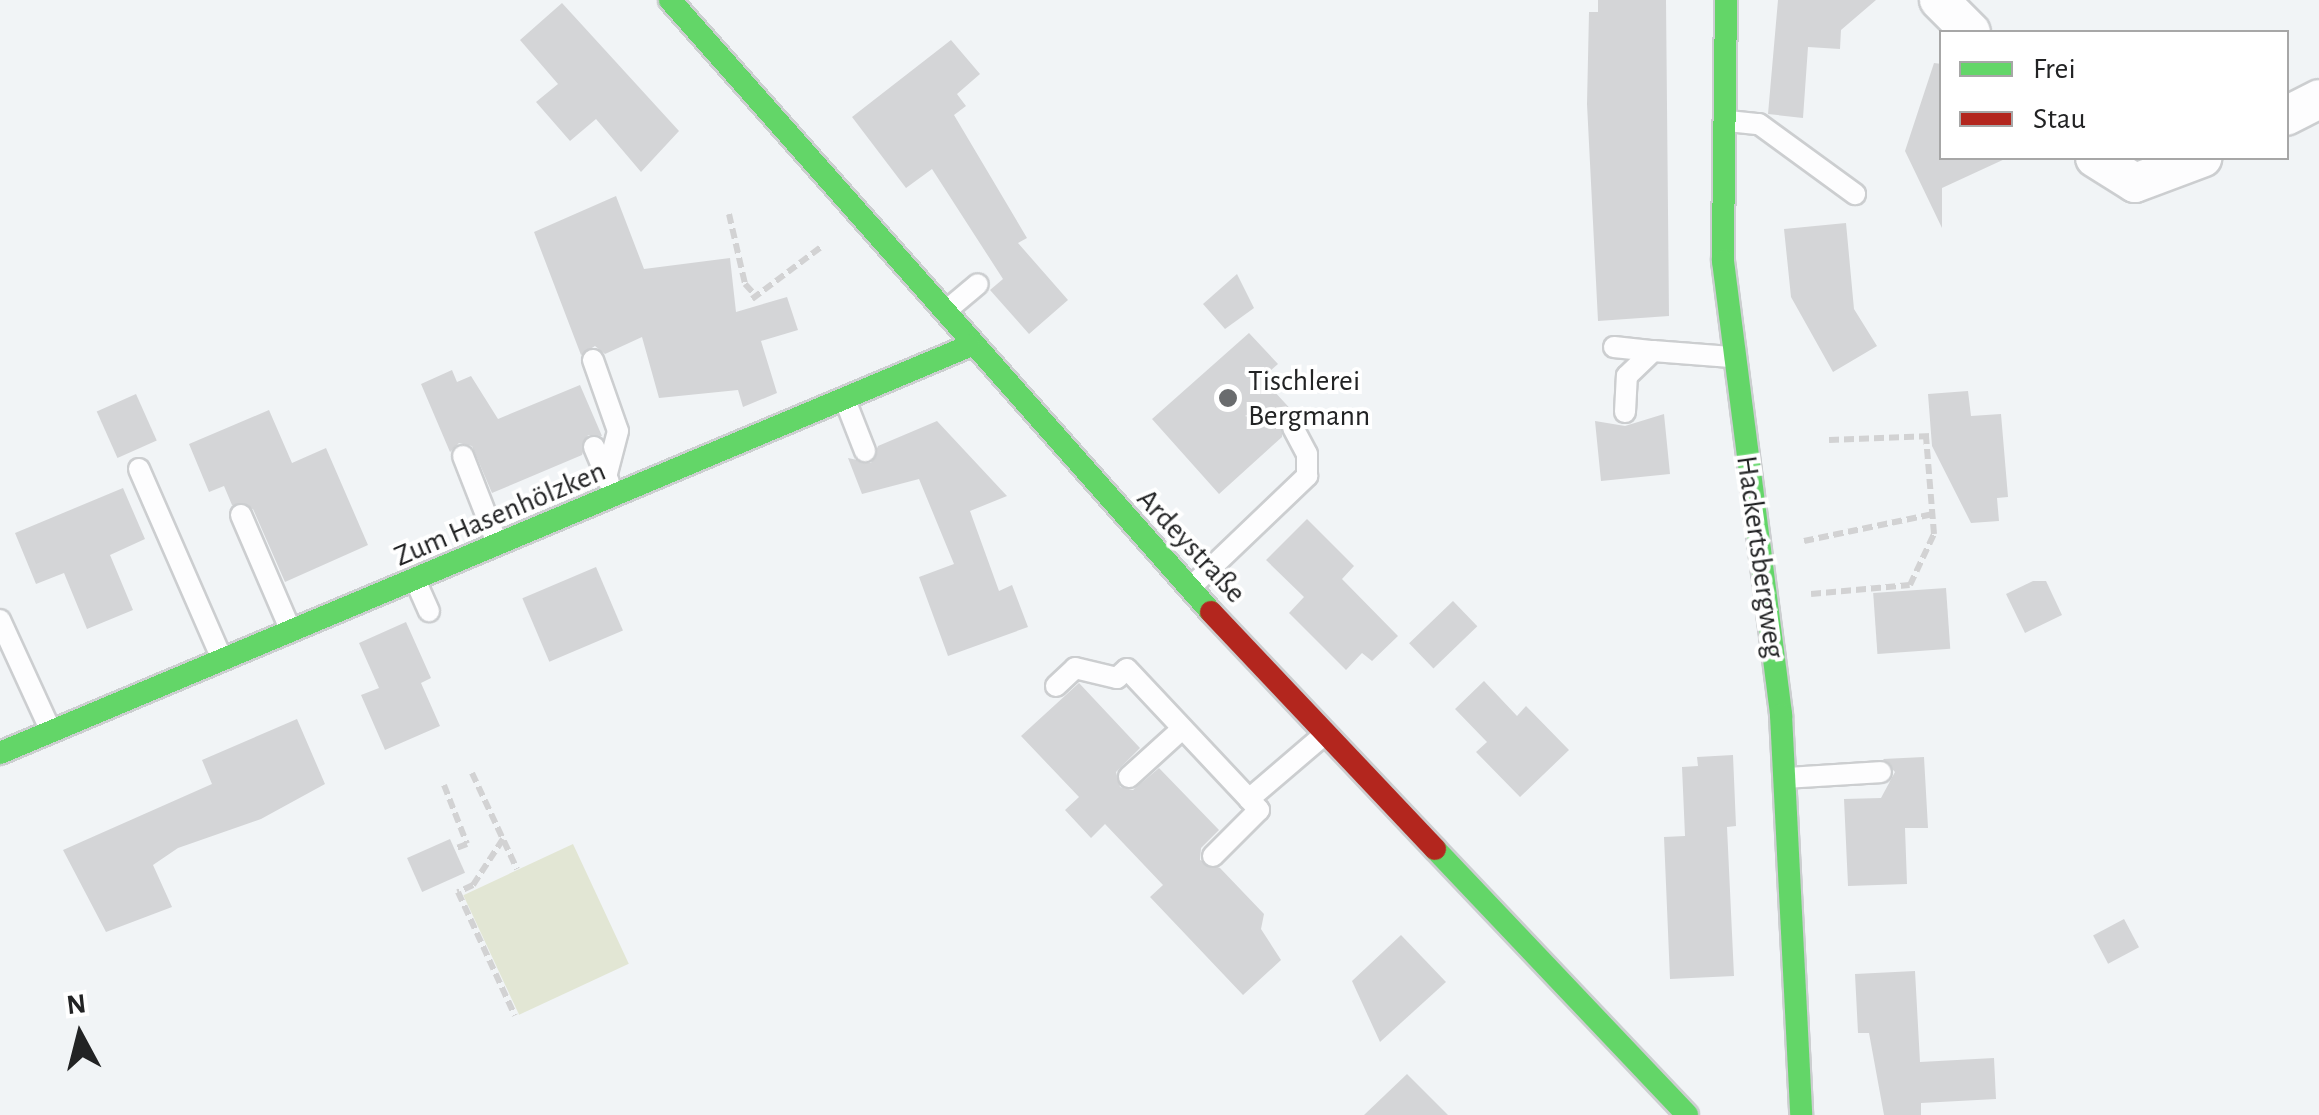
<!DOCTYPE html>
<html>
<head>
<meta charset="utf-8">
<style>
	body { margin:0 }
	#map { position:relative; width:2319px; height:1115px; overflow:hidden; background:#f1f4f6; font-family:"Alegreya Sans",sans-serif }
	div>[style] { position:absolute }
	.green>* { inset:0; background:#e2e6d4; transform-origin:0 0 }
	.building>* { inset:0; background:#d4d5d7; transform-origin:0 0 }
	.path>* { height:6px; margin-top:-3px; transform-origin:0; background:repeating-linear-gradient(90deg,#d2d2d3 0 10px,transparent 0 15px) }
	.roads { filter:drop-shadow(2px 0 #ccced0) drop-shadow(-2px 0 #ccced0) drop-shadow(0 2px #ccced0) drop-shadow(0 -2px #ccced0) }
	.lane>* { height:20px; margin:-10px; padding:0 10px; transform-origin:10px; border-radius:10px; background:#fdfdfe }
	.street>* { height:38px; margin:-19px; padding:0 19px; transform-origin:19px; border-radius:19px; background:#fdfdfe }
	.fast>* { height:22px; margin:-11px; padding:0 11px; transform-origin:11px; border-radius:11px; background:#63d668 }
	.jam>* { height:22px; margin:-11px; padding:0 11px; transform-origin:11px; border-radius:11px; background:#b3261e }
	.dots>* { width:28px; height:28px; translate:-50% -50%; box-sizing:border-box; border:5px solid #fff; border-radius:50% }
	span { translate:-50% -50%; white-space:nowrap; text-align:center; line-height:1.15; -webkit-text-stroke:8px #fff; paint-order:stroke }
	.poi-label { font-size:30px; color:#222324 }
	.left { translate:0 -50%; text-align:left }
	.street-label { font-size:30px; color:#222324 }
	.legend { position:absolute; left:1939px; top:30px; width:350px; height:130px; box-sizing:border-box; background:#fff; border:2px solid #a7a7a7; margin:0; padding:12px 18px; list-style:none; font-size:30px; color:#222324 }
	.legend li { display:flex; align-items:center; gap:20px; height:50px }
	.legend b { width:50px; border:2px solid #a7a7a7 }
	.north { position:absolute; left:30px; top:985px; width:100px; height:100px; -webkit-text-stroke:8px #fff; paint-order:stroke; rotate:353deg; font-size:28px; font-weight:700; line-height:40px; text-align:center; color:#222324 }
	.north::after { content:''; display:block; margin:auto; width:35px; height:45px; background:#222324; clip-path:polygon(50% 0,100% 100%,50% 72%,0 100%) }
</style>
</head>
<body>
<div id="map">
	<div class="green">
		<i style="left:573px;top:844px;width:132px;height:121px;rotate:65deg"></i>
	</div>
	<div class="building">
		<i style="clip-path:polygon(1598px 0,1666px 0,1669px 316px,1598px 321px,1587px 104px,1589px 12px,1598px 12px)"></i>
		<i style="clip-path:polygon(1778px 0,1876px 0,1841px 30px,1840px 49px,1808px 47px,1803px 118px,1768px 114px)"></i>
		<i style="clip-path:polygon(562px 3px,679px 131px,641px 172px,596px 119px,570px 141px,536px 102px,558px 84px,520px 40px)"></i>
		<i style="clip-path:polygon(951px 40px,980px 74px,957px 94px,966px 106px,954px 115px,1027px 238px,1018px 243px,1068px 300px,1029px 334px,990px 290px,1003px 279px,932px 169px,906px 188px,852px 117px)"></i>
		<i style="clip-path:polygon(1934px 63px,1942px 64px,1942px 158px,2007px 158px,1942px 188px,1942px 228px,1905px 151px)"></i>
		<i style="clip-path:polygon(616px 196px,644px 269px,730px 258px,736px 312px,787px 297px,798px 330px,761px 341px,777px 393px,743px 407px,738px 390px,659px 398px,642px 337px,605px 354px,595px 346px,581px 355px,534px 232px)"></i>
		<i style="clip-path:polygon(1846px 223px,1854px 309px,1877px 346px,1833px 372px,1791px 297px,1784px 229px)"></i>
		<i style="clip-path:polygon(1237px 274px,1254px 308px,1225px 329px,1203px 304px)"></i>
		<i style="clip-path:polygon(1249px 333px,1278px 364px,1262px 378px,1296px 415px,1282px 420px,1282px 437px,1219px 494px,1152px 419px)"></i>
		<i style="clip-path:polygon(452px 370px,457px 382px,471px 376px,498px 419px,580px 385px,602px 436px,588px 435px,582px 455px,492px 493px,472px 446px,459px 443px,450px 452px,421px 384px)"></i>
		<i style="clip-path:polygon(1968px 391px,1971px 416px,2001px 414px,2008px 497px,1997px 498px,1999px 521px,1971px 523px,1932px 446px,1928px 394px)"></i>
		<i style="left:136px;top:394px;width:51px;height:43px;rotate:66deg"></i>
		<i style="clip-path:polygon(269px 410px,292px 463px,326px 448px,368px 545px,285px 582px,253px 509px,232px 505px,224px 486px,209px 492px,189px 444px)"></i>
		<i style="clip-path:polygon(1664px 414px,1670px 474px,1601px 481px,1595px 421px,1625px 426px)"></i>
		<i style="clip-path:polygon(937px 421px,1007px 496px,970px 511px,999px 591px,1012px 585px,1028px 627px,948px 656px,919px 577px,954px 564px,919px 479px,862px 494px,848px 458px,871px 463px,878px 446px)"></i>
		<i style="clip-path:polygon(123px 488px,145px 539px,110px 555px,133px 610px,87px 629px,64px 573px,36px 584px,15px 533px)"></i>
		<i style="clip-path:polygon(1307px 519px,1354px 566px,1342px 579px,1398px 636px,1372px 661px,1362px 653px,1346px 670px,1289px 613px,1304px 597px,1266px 560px)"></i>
		<i style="left:596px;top:567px;width:69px;height:80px;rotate:67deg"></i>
		<i style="clip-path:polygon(2033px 581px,2046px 581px,2062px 615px,2025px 633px,2006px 594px)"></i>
		<i style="left:1946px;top:588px;width:61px;height:73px;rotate:86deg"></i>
		<i style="left:1453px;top:601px;width:35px;height:61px;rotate:46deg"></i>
		<i style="clip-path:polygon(406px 622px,431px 678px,421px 683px,440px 726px,385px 750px,361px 695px,379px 688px,359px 643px)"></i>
		<i style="clip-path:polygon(1484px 681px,1517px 716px,1526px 706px,1569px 750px,1520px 797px,1476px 752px,1487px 742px,1455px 709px)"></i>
		<i style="clip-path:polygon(1079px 683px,1140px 748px,1116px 772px,1120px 787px,1133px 790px,1159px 768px,1219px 830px,1201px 848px,1200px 860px,1220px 868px,1264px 914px,1261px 929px,1281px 960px,1243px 995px,1150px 897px,1163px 885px,1105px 824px,1091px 838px,1065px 810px,1079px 797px,1021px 736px)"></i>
		<i style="clip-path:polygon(297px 719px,325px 784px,261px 819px,178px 848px,153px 865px,172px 907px,106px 932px,63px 850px,212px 784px,202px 760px)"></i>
		<i style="clip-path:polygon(1733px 755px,1736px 826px,1727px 827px,1734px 976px,1670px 979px,1664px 837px,1685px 836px,1682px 767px,1698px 766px,1697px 757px)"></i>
		<i style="clip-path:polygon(1924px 757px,1928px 828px,1905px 828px,1907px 884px,1848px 886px,1844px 799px,1881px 798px,1895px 772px,1883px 759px)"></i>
		<i style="left:450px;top:839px;width:37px;height:47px;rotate:66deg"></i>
		<i style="left:2124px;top:919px;width:32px;height:35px;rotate:62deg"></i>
		<i style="clip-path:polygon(1401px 935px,1446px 982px,1380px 1042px,1352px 981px)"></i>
		<i style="clip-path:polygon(1915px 971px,1920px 1062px,1994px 1058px,1996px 1099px,1921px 1103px,1921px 1115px,1884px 1115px,1869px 1033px,1858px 1033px,1855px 974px)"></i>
		<i style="clip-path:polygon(1407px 1074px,1448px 1115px,1364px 1115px)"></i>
	</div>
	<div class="path">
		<i style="left:729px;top:214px;width:72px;rotate:77.1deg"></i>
		<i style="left:745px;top:284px;width:16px;rotate:47deg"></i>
		<i style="left:752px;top:299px;width:86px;rotate:-37deg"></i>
		<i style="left:1829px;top:440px;width:103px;rotate:-2.2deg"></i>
		<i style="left:1804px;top:541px;width:132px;rotate:-11.8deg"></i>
		<i style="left:1811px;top:594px;width:99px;rotate:-5.2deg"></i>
		<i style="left:1910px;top:585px;width:56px;rotate:-64.8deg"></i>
		<i style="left:1934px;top:534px;width:97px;rotate:-94.7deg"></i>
		<i style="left:472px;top:773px;width:106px;rotate:64.9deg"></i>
		<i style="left:444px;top:785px;width:63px;rotate:68.7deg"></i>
		<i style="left:467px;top:844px;width:14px;rotate:159deg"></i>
		<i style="left:503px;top:839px;width:55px;rotate:123.1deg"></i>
		<i style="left:473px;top:885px;width:17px;rotate:155deg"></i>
		<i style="left:458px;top:892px;width:136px;rotate:65.3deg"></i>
	</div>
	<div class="roads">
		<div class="lane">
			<i style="left:1728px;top:121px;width:31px;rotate:6deg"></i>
			<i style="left:1759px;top:124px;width:119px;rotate:36.1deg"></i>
			<i style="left:947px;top:310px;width:40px;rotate:-40deg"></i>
			<i style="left:1614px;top:347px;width:39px;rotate:6deg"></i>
			<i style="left:593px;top:360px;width:75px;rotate:70.6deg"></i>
			<i style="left:618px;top:431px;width:48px;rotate:104.6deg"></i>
			<i style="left:845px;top:400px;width:55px;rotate:68.6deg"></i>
			<i style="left:1625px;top:412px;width:36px;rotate:-87deg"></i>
			<i style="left:1627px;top:376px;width:36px;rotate:-44deg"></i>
			<i style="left:1653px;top:351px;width:78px;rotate:4.4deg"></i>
			<i style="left:594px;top:447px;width:38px;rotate:67deg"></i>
			<i style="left:463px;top:456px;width:90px;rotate:68.6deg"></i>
			<i style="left:139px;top:469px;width:207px;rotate:66.4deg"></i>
			<i style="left:241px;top:515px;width:126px;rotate:66.7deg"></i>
			<i style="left:416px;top:582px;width:32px;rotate:66deg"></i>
			<i style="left:1191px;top:587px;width:161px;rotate:-43.7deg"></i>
			<i style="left:1307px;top:476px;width:22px;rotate:-90deg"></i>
			<i style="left:1307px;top:454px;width:30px;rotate:-118deg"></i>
			<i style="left:0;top:620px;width:120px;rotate:65.4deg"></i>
			<i style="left:1056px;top:686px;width:26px;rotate:-43deg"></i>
			<i style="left:1075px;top:668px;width:43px;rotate:13.4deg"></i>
			<i style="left:1117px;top:678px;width:13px;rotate:-42deg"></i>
			<i style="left:1127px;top:669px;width:178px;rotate:46.8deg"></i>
			<i style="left:1249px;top:799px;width:99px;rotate:-40.5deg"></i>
			<i style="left:1129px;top:777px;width:72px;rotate:-42.2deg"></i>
			<i style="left:1786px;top:778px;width:95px;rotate:-3.6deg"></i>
			<i style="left:1213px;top:856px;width:65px;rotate:-45deg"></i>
			<i style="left:1259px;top:810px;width:15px;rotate:-132deg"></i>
		</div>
		<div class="street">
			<i style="left:1939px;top:0;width:45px;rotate:45deg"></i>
			<i style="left:2286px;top:116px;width:37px;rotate:-27deg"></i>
			<i style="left:2095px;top:158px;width:47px;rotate:32deg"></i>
			<i style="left:2135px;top:183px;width:72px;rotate:-20.5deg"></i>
		</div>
		<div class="fast">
			<i style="left:670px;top:0;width:817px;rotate:48.52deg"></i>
			<i style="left:1726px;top:0;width:261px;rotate:90.7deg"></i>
			<i style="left:1723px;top:261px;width:458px;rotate:82.7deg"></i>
			<i style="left:1781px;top:715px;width:400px;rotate:87.1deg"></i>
			<i style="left:0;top:753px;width:1051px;rotate:-22.78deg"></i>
			<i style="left:1435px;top:849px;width:366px;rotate:46.5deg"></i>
		</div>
		<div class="jam">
			<i style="left:1211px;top:612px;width:326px;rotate:46.6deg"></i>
		</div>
	</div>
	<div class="dots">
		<i style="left:1228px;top:398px;background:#6a6c6e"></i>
	</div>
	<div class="poi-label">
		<span class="left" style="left:1248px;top:398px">Tischlerei<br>Bergmann</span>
	</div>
	<div class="street-label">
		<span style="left:500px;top:514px;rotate:-23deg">Zum Hasenhölzken</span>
		<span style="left:1191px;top:546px;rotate:47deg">Ardeystraße</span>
		<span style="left:1760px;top:557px;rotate:82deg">Hackertsbergweg</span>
	</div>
	<ul class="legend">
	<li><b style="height:12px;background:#63d668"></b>Frei</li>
	<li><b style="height:12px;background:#b3261e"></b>Stau</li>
	</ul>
	<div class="north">N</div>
</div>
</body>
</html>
